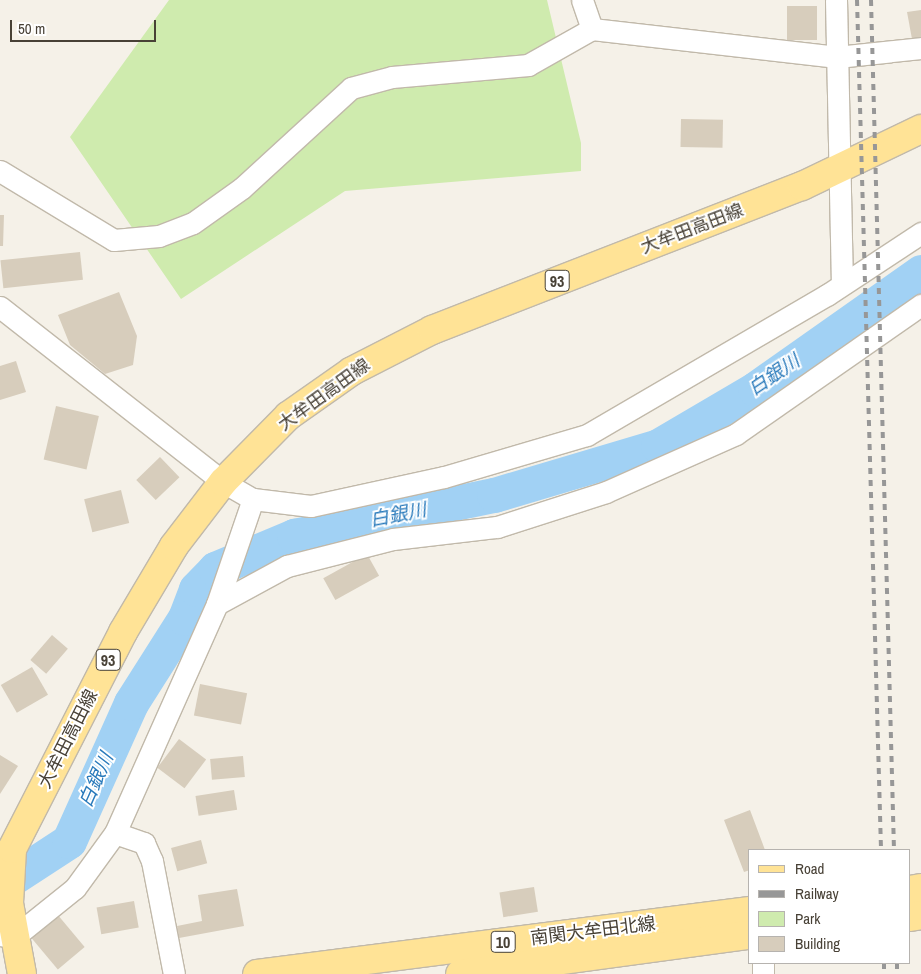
<!DOCTYPE html>
<html>
<head>
<meta charset="utf-8">
<style>
	body { margin:0 }
	#map { position:relative; width:921px; height:974px; overflow:hidden; background:#f5f1e8; font-family:"Archivo Narrow","Noto Sans JP",sans-serif }
	div>[style] { position:absolute }
	.green>* { inset:0; background:#cfebae }
	.river>* { height:35px; margin:-17.5px; padding:0 17.5px; transform-origin:17.5px; border-radius:17.5px; background:#a1d1f4 }
	.building>* { inset:0; background:#d7cdbc; transform-origin:0 0 }
	.roads { filter:drop-shadow(1px 0 #c1b9aa) drop-shadow(-1px 0 #c1b9aa) drop-shadow(0 1px #c1b9aa) drop-shadow(0 -1px #c1b9aa) }
	.street>* { height:21px; margin:-10.5px; padding:0 10.5px; transform-origin:10.5px; border-radius:10.5px; background:#fff }
	.primary>* { height:28px; margin:-14px; padding:0 14px; transform-origin:14px; border-radius:14px; background:#ffe396 }
	.rail>* { height:4px; margin-top:-2px; transform-origin:0; background:repeating-linear-gradient(90deg,#979797 0 6px,transparent 0 12px) }
	span { translate:-50% -50%; white-space:nowrap; text-align:center; line-height:1.15; -webkit-text-stroke:4px #fff; paint-order:stroke }
	.shield-label span { padding:1px 4px; background:#fff; border:1px solid; border-radius:4px; -webkit-text-stroke-width:0 }
	.shield-label { font-size:16px; color:#484136; font-weight:700 }
	.street-label { font-size:18px; color:#484136 }
	.water-label { font-size:19px; color:#297abb; font-style:italic }
	.legend { position:absolute; left:748px; top:849px; width:162px; height:115px; box-sizing:border-box; background:#fff; border:1px solid #b6b3af; margin:0; padding:6px 9px; list-style:none; font-size:15px; color:#484136 }
	.legend li { display:flex; align-items:center; gap:10px; height:25px }
	.legend b { width:25px; border:1px solid #b6b3af }
	.scale { position:absolute; left:10px; top:20px; width:146px; height:22px; box-sizing:border-box; border:2px solid #484136; border-top:0; padding-left:6px; font-size:15px; line-height:18px; white-space:nowrap; color:#484136; -webkit-text-stroke:4px #fff; paint-order:stroke }
</style>
</head>
<body>
<div id="map">
	<div class="green">
		<i style="clip-path:polygon(169px 0,547px 0,581px 143px,581px 171px,345px 191px,181px 299px,70px 137px)"></i>
	</div>
	<div class="river">
		<i style="left:0;top:886px;width:82px;rotate:-33.1deg"></i>
		<i style="left:69px;top:841px;width:151px;rotate:-65.8deg"></i>
		<i style="left:131px;top:703px;width:101px;rotate:-57.6deg"></i>
		<i style="left:185px;top:618px;width:31px;rotate:-69deg"></i>
		<i style="left:196px;top:589px;width:28px;rotate:-46deg"></i>
		<i style="left:215px;top:569px;width:86px;rotate:-22.7deg"></i>
		<i style="left:294px;top:536px;width:204px;rotate:-11.6deg"></i>
		<i style="left:494px;top:495px;width:171px;rotate:-16.6deg"></i>
		<i style="left:658px;top:446px;width:113px;rotate:-30.4deg"></i>
		<i style="left:755px;top:389px;width:203px;rotate:-35.2deg"></i>
	</div>
	<div class="building">
		<i style="left:787px;top:6px;width:30px;height:34px"></i>
		<i style="clip-path:polygon(921px 10px,921px 37px,912px 39px,907px 12px)"></i>
		<i style="left:681px;top:119px;width:42px;height:28px;rotate:1deg"></i>
		<i style="clip-path:polygon(0 215px,4px 215px,3px 246px,0 246px)"></i>
		<i style="left:80px;top:252px;width:28px;height:80px;rotate:84deg"></i>
		<i style="clip-path:polygon(119px 292px,137px 336px,133px 365px,105px 374px,70px 345px,58px 315px)"></i>
		<i style="clip-path:polygon(16px 361px,26px 392px,0 400px,0 366px)"></i>
		<i style="left:56px;top:406px;width:44px;height:55px;rotate:13deg"></i>
		<i style="left:160px;top:457px;width:28px;height:33px;rotate:46deg"></i>
		<i style="left:121px;top:490px;width:34px;height:38px;rotate:76deg"></i>
		<i style="left:367px;top:554px;width:25px;height:50px;rotate:61deg"></i>
		<i style="left:52px;top:635px;width:21px;height:33px;rotate:41deg"></i>
		<i style="left:32px;top:667px;width:32px;height:36px;rotate:60deg"></i>
		<i style="left:200px;top:684px;width:48px;height:32px;rotate:11deg"></i>
		<i style="left:179px;top:739px;width:34px;height:36px;rotate:37deg"></i>
		<i style="clip-path:polygon(0 755px,18px 766px,0 794px)"></i>
		<i style="left:243px;top:756px;width:21px;height:33px;rotate:85deg"></i>
		<i style="left:234px;top:790px;width:20px;height:39px;rotate:81deg"></i>
		<i style="clip-path:polygon(750px 810px,765px 850px,750px 850px,750px 870px,744px 872px,724px 820px)"></i>
		<i style="left:201px;top:840px;width:24px;height:31px;rotate:75deg"></i>
		<i style="left:534px;top:887px;width:25px;height:35px;rotate:81deg"></i>
		<i style="clip-path:polygon(237px 889px,244px 926px,179px 938px,177px 926px,202px 921px,198px 895px)"></i>
		<i style="left:134px;top:901px;width:27px;height:38px;rotate:80deg"></i>
		<i style="left:57px;top:914px;width:43px;height:35px;rotate:50deg"></i>
	</div>
	<div class="roads">
		<div class="street">
			<i style="left:582px;top:0;width:31px;rotate:71deg"></i>
			<i style="left:836px;top:0;width:284px;rotate:88.8deg"></i>
			<i style="left:0;top:171px;width:133px;rotate:31.2deg"></i>
			<i style="left:114px;top:240px;width:45px;rotate:-5.1deg"></i>
			<i style="left:159px;top:236px;width:36px;rotate:-21deg"></i>
			<i style="left:193px;top:223px;width:60px;rotate:-35.5deg"></i>
			<i style="left:242px;top:188px;width:148px;rotate:-42.5deg"></i>
			<i style="left:351px;top:88px;width:42px;rotate:-15deg"></i>
			<i style="left:392px;top:77px;width:137px;rotate:-5deg"></i>
			<i style="left:528px;top:65px;width:73px;rotate:-29.4deg"></i>
			<i style="left:592px;top:29px;width:247px;rotate:6.5deg"></i>
			<i style="left:837px;top:57px;width:84px;rotate:-6.1deg"></i>
			<i style="left:0;top:307px;width:283px;rotate:38.1deg"></i>
			<i style="left:223px;top:482px;width:34px;rotate:30deg"></i>
			<i style="left:253px;top:499px;width:58px;rotate:6.9deg"></i>
			<i style="left:311px;top:506px;width:136px;rotate:-12.3deg"></i>
			<i style="left:444px;top:477px;width:149px;rotate:-16.4deg"></i>
			<i style="left:587px;top:435px;width:278px;rotate:-30.3deg"></i>
			<i style="left:827px;top:295px;width:113px;rotate:-33.4deg"></i>
			<i style="left:217px;top:604px;width:80px;rotate:-28.5deg"></i>
			<i style="left:287px;top:566px;width:109px;rotate:-14.3deg"></i>
			<i style="left:393px;top:539px;width:105px;rotate:-6.6deg"></i>
			<i style="left:497px;top:527px;width:114px;rotate:-17.8deg"></i>
			<i style="left:606px;top:492px;width:142px;rotate:-24deg"></i>
			<i style="left:736px;top:434px;width:226px;rotate:-34.9deg"></i>
			<i style="left:115px;top:833px;width:31px;rotate:19deg"></i>
			<i style="left:144px;top:843px;width:20px;rotate:66deg"></i>
			<i style="left:152px;top:861px;width:115px;rotate:79deg"></i>
			<i style="left:0;top:935px;width:14px;rotate:8deg"></i>
			<i style="left:14px;top:937px;width:78px;rotate:-38.8deg"></i>
			<i style="left:75px;top:888px;width:68px;rotate:-54deg"></i>
			<i style="left:115px;top:833px;width:251px;rotate:-66deg"></i>
			<i style="left:217px;top:604px;width:111px;rotate:-71.1deg"></i>
			<i style="left:763px;top:963px;width:11px;rotate:90deg"></i>
		</div>
		<div class="primary">
			<i style="left:910px;top:890px;width:11px;rotate:-10deg"></i>
			<i style="left:910px;top:917px;width:11px;rotate:-10deg"></i>
			<i style="left:22px;top:974px;width:72px;rotate:-100.4deg"></i>
			<i style="left:9px;top:903px;width:54px;rotate:-86.8deg"></i>
			<i style="left:12px;top:849px;width:244px;rotate:-62.9deg"></i>
			<i style="left:123px;top:632px;width:100px;rotate:-59.3deg"></i>
			<i style="left:174px;top:546px;width:81px;rotate:-52.6deg"></i>
			<i style="left:223px;top:482px;width:93px;rotate:-45.4deg"></i>
			<i style="left:288px;top:416px;width:78px;rotate:-35.1deg"></i>
			<i style="left:352px;top:371px;width:90px;rotate:-27.1deg"></i>
			<i style="left:432px;top:330px;width:397px;rotate:-21.3deg"></i>
			<i style="left:802px;top:186px;width:132px;rotate:-25.6deg"></i>
			<i style="left:257px;top:974px;width:497px;rotate:-7.3deg"></i>
			<i style="left:460px;top:974px;width:293px;rotate:-7.7deg"></i>
		</div>
	</div>
	<div class="rail">
		<i style="left:857px;top:0;width:850px;rotate:88.38deg"></i>
		<i style="left:871px;top:0;width:850px;rotate:88.45deg"></i>
		<i style="left:884px;top:963px;width:11px;rotate:90deg"></i>
		<i style="left:897px;top:963px;width:11px;rotate:90deg"></i>
	</div>
	<div class="shield-label">
		<span style="left:557px;top:281px">93</span>
		<span style="left:108px;top:660px">93</span>
		<span style="left:503px;top:942px">10</span>
	</div>
	<div class="street-label">
		<span style="left:692px;top:229px;rotate:-21deg">大牟田高田線</span>
		<span style="left:324px;top:395px;rotate:-36deg">大牟田高田線</span>
		<span style="left:68px;top:739px;rotate:-63deg">大牟田高田線</span>
		<span style="left:593px;top:931px;rotate:-7deg">南関大牟田北線</span>
	</div>
	<div class="water-label">
		<span style="left:774px;top:375px;rotate:-34deg">白銀川</span>
		<span style="left:398px;top:515px;rotate:-11deg">白銀川</span>
		<span style="left:96px;top:780px;rotate:-66deg">白銀川</span>
	</div>
	<ul class="legend">
	<li><b style="height:6px;background:#ffe396"></b>Road</li>
	<li><b style="height:6px;background:#979797"></b>Railway</li>
	<li><b style="height:14px;background:#cfebae"></b>Park</li>
	<li><b style="height:14px;background:#d7cdbc"></b>Building</li>
	</ul>
	<div class="scale">50 m</div>
</div>
</body>
</html>
